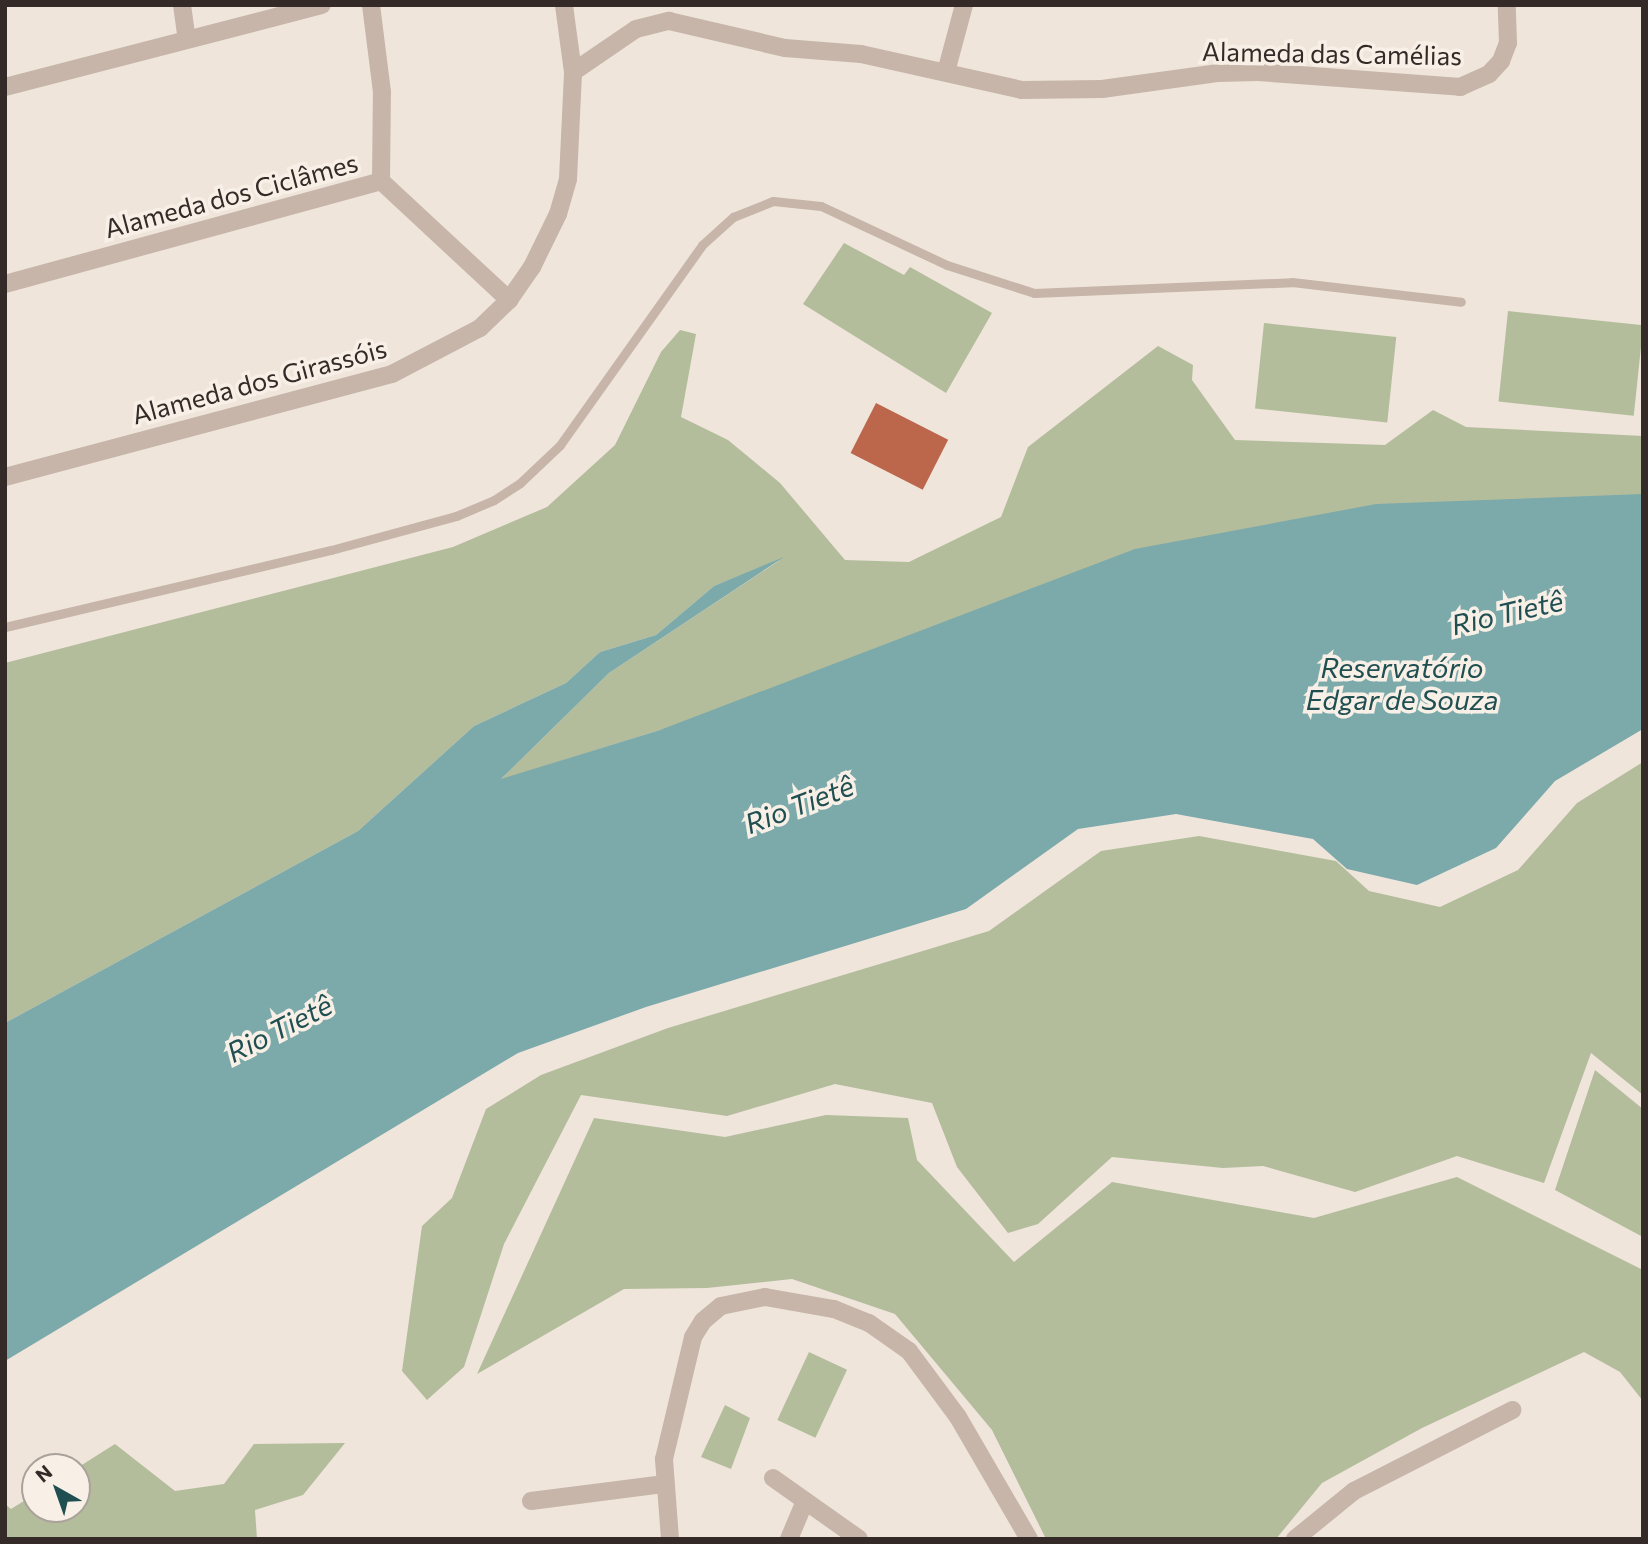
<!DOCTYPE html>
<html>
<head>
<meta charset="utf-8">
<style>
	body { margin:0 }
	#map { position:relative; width:1648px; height:1544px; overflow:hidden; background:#efe5db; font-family:Commissioner,sans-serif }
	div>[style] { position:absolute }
	.green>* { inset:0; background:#b3bd9c; transform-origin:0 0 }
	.water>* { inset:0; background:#7ca9aa }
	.building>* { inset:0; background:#bc664c; transform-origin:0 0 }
	.service>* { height:9px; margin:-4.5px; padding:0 4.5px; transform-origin:4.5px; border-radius:4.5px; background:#c6b5a8 }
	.minor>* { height:18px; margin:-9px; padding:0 9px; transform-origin:9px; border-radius:9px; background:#c6b5a8 }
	span { translate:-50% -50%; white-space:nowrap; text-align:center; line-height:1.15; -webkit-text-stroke:7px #f8f0e7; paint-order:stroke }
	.street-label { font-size:26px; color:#342b28 }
	.water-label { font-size:28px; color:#204f52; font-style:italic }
	.frame { position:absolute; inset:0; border:7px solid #342b28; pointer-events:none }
	.north { position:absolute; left:21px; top:1453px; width:70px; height:70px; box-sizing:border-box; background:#f8f0e7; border:2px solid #aaa19b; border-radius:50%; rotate:320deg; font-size:19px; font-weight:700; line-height:28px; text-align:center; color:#342b28 }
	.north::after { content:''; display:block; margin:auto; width:24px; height:32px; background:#204f52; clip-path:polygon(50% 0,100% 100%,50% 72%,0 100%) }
</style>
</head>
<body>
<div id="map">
	<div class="green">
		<i style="clip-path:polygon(844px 243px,904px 275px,910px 267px,992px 313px,946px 393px,803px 304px)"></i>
		<i style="left:1508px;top:311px;width:136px;height:91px;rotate:6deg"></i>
		<i style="left:1264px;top:323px;width:133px;height:86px;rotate:6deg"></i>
		<i style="clip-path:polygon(680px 330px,696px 334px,681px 417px,728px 440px,780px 483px,845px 560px,909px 562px,1001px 517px,1028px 447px,1158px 346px,1193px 365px,1192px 380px,1235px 440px,1385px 445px,1433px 410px,1466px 427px,1643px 436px,1643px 494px,660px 730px,500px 780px,609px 673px,780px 560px,714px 586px,656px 635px,600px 652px,566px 683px,474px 726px,358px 831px,5px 1023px,5px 663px,453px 547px,547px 507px,615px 445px,661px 352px)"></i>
		<i style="clip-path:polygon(1643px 762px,1643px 1095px,1591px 1053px,1544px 1183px,1457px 1156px,1355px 1192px,1263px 1166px,1223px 1168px,1112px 1157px,1038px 1224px,1008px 1233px,957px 1167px,932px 1103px,835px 1084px,727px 1116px,581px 1095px,504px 1244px,464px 1367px,427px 1400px,402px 1371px,422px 1226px,452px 1198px,486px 1109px,541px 1075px,668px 1028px,989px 931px,1101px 851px,1199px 836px,1336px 861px,1369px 891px,1440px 907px,1518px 870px,1577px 803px)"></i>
		<i style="clip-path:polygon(1595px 1070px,1643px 1109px,1643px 1237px,1555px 1190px)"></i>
		<i style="clip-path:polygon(826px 1115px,908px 1118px,917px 1160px,1014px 1262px,1112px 1182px,1314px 1218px,1457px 1177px,1643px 1270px,1643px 1401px,1620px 1372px,1584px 1352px,1422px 1428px,1322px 1483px,1276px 1539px,1046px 1539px,992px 1430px,895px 1314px,792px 1279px,707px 1288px,624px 1289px,477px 1374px,594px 1118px,725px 1137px)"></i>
		<i style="left:809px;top:1352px;width:42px;height:75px;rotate:25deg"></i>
		<i style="clip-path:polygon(725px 1405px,750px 1418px,731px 1469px,701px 1457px)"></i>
		<i style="clip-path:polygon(345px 1443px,303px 1495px,255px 1510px,257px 1539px,5px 1539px,5px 1504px,11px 1509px,35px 1494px,35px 1509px,77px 1509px,77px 1468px,115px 1444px,175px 1491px,224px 1484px,254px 1444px)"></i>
	</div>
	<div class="water">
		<i style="clip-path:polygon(1643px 494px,1643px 729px,1555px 781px,1496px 848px,1417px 885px,1347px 869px,1313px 839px,1176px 814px,1078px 829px,966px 909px,646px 1007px,518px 1053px,5px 1361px,5px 1023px,358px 831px,474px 726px,566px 683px,600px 652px,656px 635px,714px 586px,784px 557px,609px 673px,501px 779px,660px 730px,1135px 549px,1376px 504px)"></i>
	</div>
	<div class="building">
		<i style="left:876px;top:403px;width:81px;height:56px;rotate:27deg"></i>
	</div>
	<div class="service">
		<i style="left:5px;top:627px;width:335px;rotate:-13.3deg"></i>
		<i style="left:331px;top:550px;width:130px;rotate:-15.2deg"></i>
		<i style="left:456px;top:516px;width:41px;rotate:-22.8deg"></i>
		<i style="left:494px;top:500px;width:31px;rotate:-33deg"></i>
		<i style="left:520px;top:483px;width:55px;rotate:-43.5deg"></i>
		<i style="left:560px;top:445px;width:245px;rotate:-54.6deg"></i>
		<i style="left:702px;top:245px;width:42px;rotate:-42.1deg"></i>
		<i style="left:733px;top:217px;width:43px;rotate:-21.8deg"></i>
		<i style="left:773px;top:201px;width:48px;rotate:5.9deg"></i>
		<i style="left:821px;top:206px;width:139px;rotate:25.1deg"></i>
		<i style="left:947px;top:265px;width:91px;rotate:17.8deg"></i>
		<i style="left:1034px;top:293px;width:258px;rotate:-2.4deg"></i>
		<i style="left:1292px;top:282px;width:170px;rotate:6.7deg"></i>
	</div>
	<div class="minor">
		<i style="left:182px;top:5px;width:34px;rotate:82deg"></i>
		<i style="left:573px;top:72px;width:76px;rotate:-34.3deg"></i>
		<i style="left:636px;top:29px;width:34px;rotate:-14deg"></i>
		<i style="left:669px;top:21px;width:119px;rotate:13.1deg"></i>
		<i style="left:785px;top:48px;width:76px;rotate:4.5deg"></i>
		<i style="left:861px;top:54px;width:165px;rotate:12.6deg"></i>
		<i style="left:1022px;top:90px;width:80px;rotate:-0.7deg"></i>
		<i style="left:1102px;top:89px;width:116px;rotate:-7.9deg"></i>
		<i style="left:1217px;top:73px;width:41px;rotate:-1.4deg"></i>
		<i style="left:1258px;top:72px;width:203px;rotate:4.2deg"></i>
		<i style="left:1460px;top:87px;width:32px;rotate:-24deg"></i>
		<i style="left:1489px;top:74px;width:18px;rotate:-47deg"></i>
		<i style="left:1501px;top:61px;width:19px;rotate:-69deg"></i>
		<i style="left:1508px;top:43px;width:38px;rotate:-92deg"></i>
		<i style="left:946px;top:72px;width:69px;rotate:-75deg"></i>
		<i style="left:5px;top:87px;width:327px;rotate:-14.5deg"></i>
		<i style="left:381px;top:181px;width:175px;rotate:42.9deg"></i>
		<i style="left:5px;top:284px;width:390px;rotate:-15.3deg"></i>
		<i style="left:381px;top:181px;width:89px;rotate:-89.4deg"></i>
		<i style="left:382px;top:92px;width:88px;rotate:-97.2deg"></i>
		<i style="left:5px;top:477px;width:400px;rotate:-14.9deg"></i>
		<i style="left:392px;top:374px;width:99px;rotate:-27.6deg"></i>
		<i style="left:480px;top:328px;width:40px;rotate:-44deg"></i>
		<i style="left:509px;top:300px;width:40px;rotate:-55.1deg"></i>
		<i style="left:532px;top:267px;width:59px;rotate:-63.9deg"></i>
		<i style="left:558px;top:214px;width:36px;rotate:-74deg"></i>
		<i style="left:568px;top:179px;width:107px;rotate:-87.3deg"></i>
		<i style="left:573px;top:72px;width:68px;rotate:-97.7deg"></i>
		<i style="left:773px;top:1478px;width:105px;rotate:35.3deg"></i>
		<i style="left:531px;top:1501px;width:133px;rotate:-7.3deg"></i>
		<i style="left:670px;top:1539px;width:80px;rotate:-94.3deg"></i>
		<i style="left:664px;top:1459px;width:125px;rotate:-76.6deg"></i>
		<i style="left:693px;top:1337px;width:19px;rotate:-58deg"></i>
		<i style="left:703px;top:1321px;width:23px;rotate:-40deg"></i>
		<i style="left:721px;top:1306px;width:45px;rotate:-11.6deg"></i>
		<i style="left:765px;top:1297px;width:70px;rotate:9.9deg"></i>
		<i style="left:834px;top:1309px;width:38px;rotate:22deg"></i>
		<i style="left:869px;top:1323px;width:49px;rotate:35deg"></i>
		<i style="left:909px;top:1351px;width:82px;rotate:53.4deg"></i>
		<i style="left:958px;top:1417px;width:141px;rotate:59.8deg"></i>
		<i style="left:789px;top:1539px;width:41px;rotate:-67.2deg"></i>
		<i style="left:1295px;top:1539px;width:76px;rotate:-39.1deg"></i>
		<i style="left:1354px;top:1491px;width:178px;rotate:-27.1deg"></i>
	</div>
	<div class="street-label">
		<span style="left:1332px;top:53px;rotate:1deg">Alameda das Camélias</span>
		<span style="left:231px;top:195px;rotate:-15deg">Alameda dos Ciclâmes</span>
		<span style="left:259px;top:381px;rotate:-15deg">Alameda dos Girassóis</span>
	</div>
	<div class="water-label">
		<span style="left:1507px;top:612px;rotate:-13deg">Rio Tietê</span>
		<span style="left:1402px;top:683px">Reservatório<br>Edgar de Souza</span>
		<span style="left:799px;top:804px;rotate:-21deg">Rio Tietê</span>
		<span style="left:279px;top:1028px;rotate:-27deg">Rio Tietê</span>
	</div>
	<div class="frame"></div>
	<div class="north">N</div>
</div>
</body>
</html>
